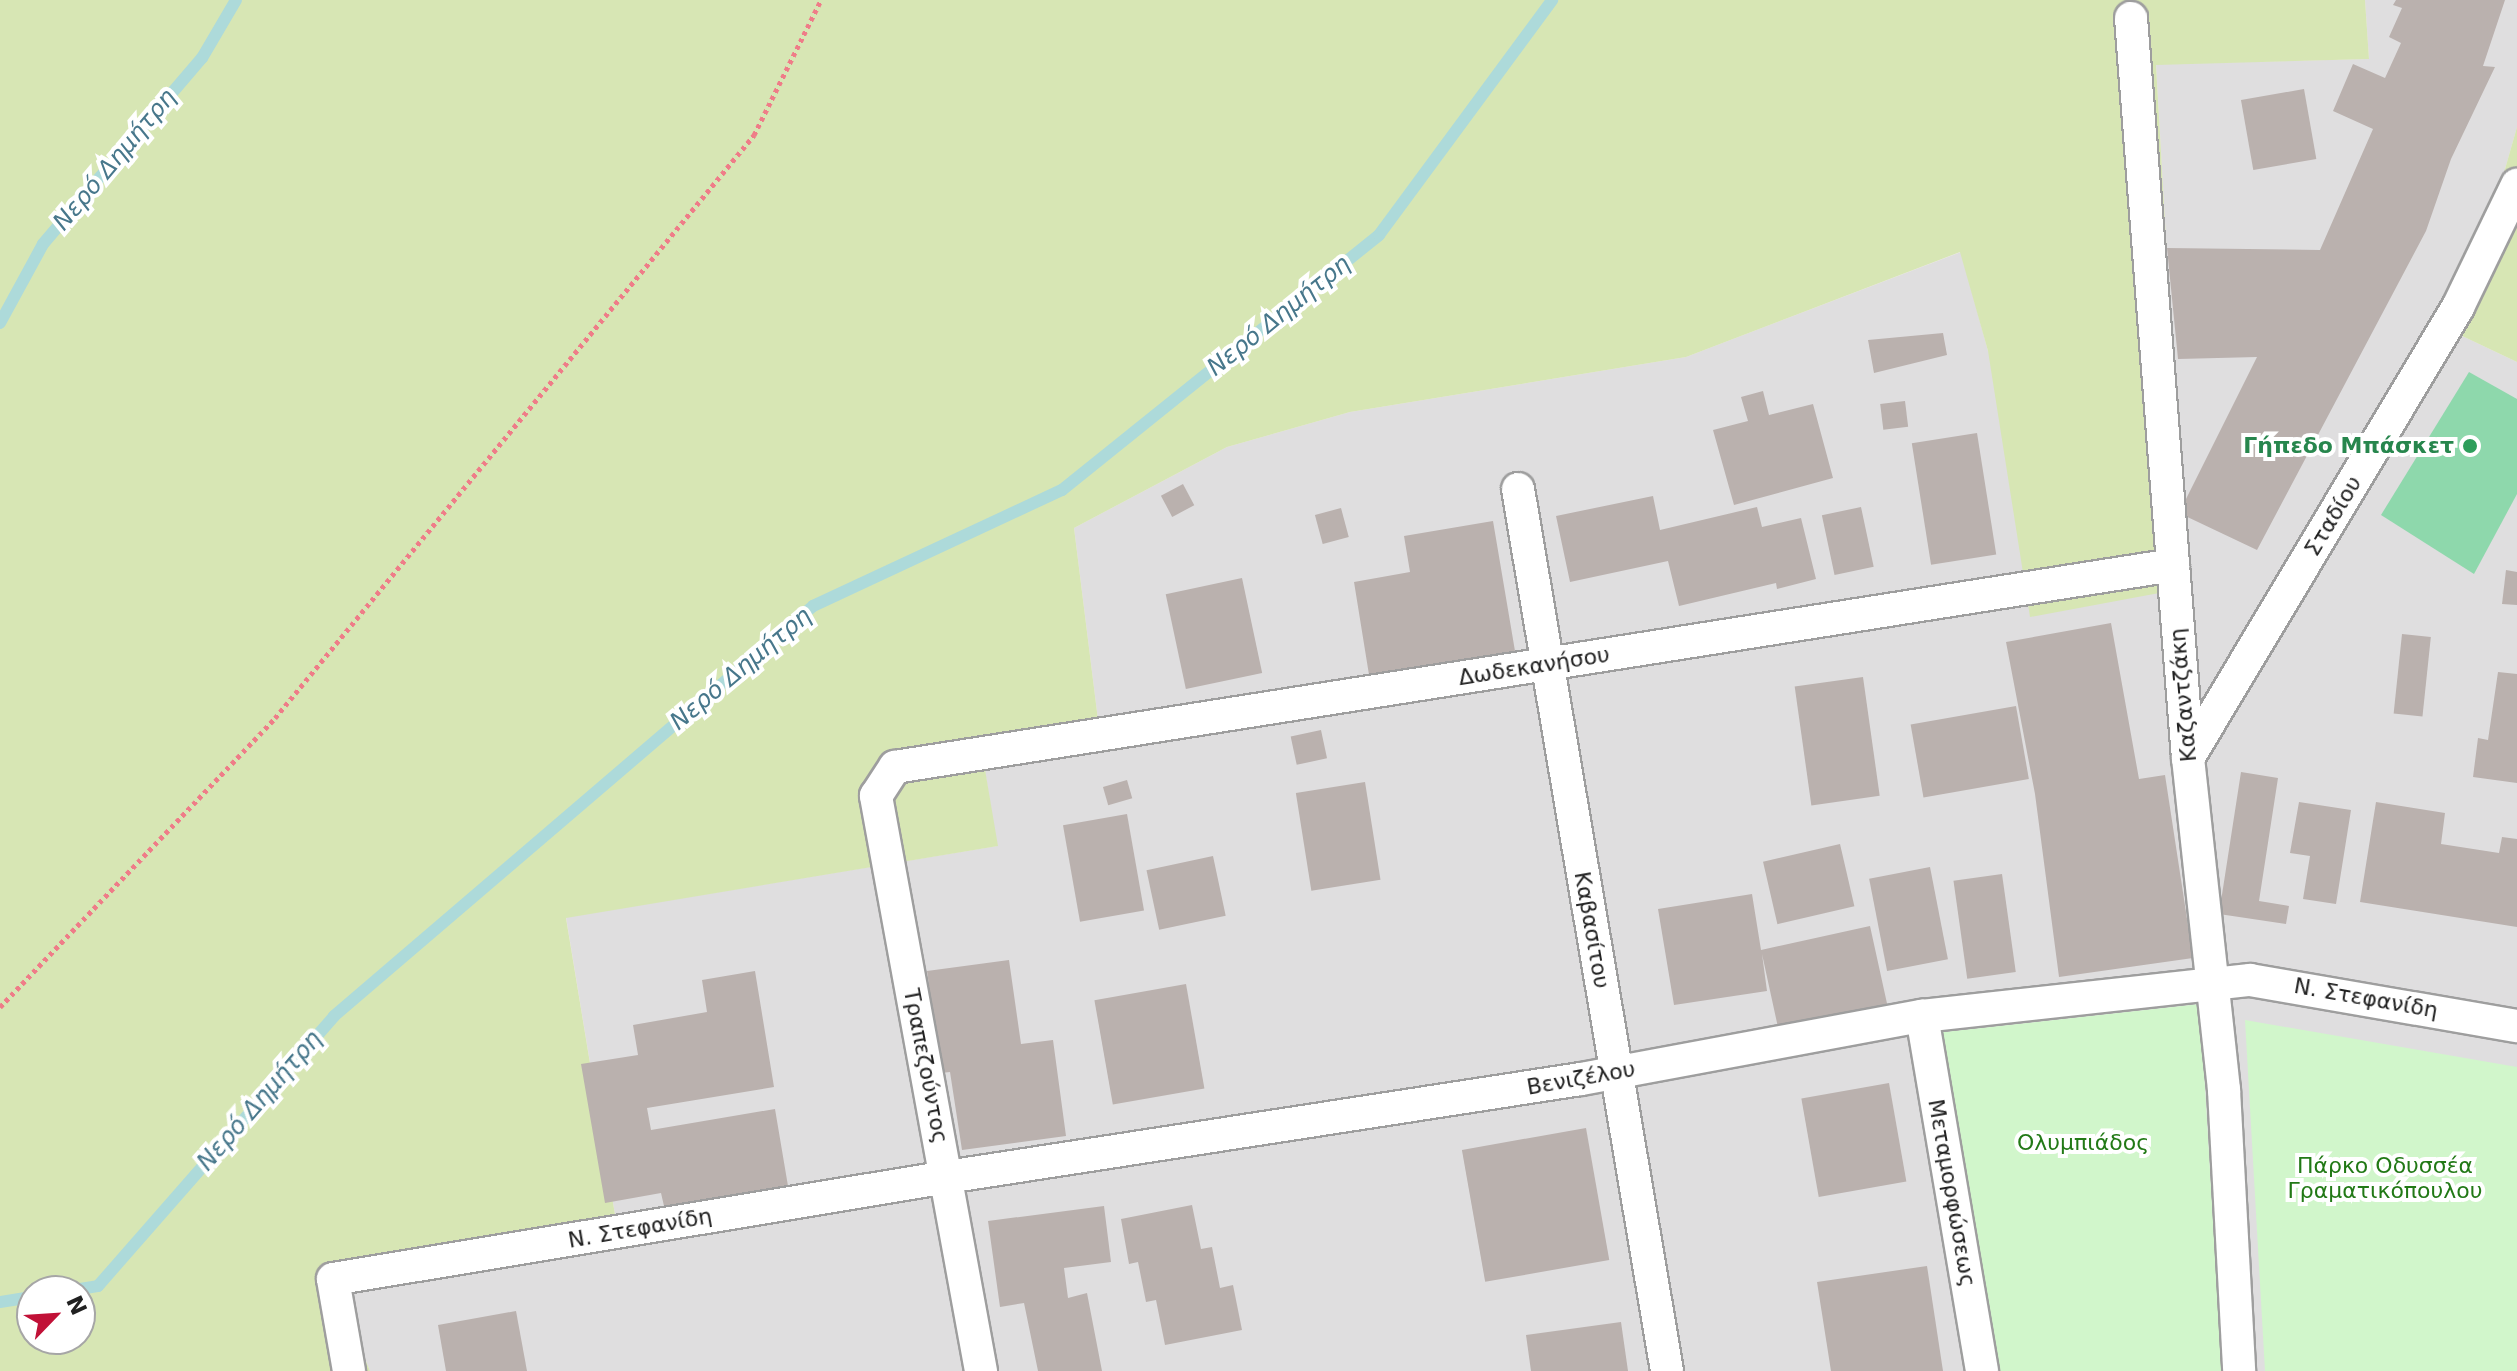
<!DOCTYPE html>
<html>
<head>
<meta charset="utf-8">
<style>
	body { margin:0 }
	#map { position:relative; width:2517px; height:1371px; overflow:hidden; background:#f1ece9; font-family:"DejaVu Sans",sans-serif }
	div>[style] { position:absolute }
	.residential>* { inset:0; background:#dfdedf }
	.grass>* { inset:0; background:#d7e6b4 }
	.park>* { inset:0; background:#d1f6cb }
	.pitch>* { inset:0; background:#8ed8ac }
	.stream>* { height:12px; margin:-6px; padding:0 6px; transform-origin:6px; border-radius:6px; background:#addada }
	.building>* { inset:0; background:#bab1ae; transform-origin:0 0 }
	.path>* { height:5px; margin-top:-2.5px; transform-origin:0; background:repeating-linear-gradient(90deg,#ef7c88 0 4px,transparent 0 8px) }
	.roads { filter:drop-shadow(2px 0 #9e9e9e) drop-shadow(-2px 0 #9e9e9e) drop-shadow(0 2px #9e9e9e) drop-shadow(0 -2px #9e9e9e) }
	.minor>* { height:32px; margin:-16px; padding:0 16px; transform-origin:16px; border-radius:16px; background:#fff }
	.dots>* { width:22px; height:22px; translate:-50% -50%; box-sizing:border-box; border:4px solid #fff; border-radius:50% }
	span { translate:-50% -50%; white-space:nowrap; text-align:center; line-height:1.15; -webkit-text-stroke:8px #fff; paint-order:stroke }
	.leisure-label { font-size:22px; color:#27864d; font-weight:700 }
	.right { translate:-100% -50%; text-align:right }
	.street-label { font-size:22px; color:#212121 }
	.park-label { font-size:22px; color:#227916 }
	.water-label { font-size:24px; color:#47778b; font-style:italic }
	.north { position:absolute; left:16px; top:1275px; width:80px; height:80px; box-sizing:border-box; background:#fff; border:2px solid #a6a6a6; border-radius:50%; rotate:65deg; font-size:22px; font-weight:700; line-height:32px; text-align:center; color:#212121 }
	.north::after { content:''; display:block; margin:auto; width:28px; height:36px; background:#c11137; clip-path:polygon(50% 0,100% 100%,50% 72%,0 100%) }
</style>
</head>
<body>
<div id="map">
	<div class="residential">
		<i style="clip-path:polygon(2365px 0,2517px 0,2517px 127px,2458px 334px,2517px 362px,2517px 1371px,370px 1371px,333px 1279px,618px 1233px,566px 917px,997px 846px,980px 740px,1098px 720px,1074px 528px,1227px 447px,1350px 412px,1686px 357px,1961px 252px,1988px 351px,2186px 588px,2156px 64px,2369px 59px)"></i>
	</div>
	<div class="grass">
		<i style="clip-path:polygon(evenodd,0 0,2365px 0,2369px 59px,2156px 65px,2186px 588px,2030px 617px,1988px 351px,1960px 252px,1686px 357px,1350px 412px,1227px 447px,1074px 528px,1098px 720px,980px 740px,998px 846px,566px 918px,618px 1233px,333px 1280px,370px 1371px,0 1371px,0 0,32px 1291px,80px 1291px,80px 1339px,32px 1339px,32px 1291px)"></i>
		<i style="clip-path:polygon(2517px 127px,2517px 362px,2458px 334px)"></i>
	</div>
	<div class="park">
		<i style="clip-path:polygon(2200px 1004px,2222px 1371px,1997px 1371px,1935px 1033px)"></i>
		<i style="clip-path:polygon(2245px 1020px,2517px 1067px,2517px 1371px,2265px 1371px)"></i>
	</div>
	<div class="pitch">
		<i style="clip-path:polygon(2469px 372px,2517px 399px,2517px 494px,2474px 574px,2381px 515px)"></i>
	</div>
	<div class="stream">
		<i style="left:0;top:323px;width:90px;rotate:-61.4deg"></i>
		<i style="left:43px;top:244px;width:245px;rotate:-49.5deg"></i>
		<i style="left:202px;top:58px;width:67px;rotate:-59.6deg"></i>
		<i style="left:67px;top:1291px;width:31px;rotate:-9deg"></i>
		<i style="left:98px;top:1286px;width:359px;rotate:-48.8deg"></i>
		<i style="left:334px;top:1016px;width:631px;rotate:-40.56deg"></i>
		<i style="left:813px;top:606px;width:275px;rotate:-25deg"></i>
		<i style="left:1062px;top:490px;width:407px;rotate:-38.8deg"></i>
		<i style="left:1379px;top:235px;width:292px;rotate:-53.6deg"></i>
		<i style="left:0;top:1302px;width:32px;rotate:-9deg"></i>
	</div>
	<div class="building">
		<i style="clip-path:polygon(2396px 0,2505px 0,2483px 66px,2495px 67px,2451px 159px,2426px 231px,2257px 550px,2179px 513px,2257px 357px,2178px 359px,2167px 248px,2320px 250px,2373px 129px,2333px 111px,2353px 64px,2385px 78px,2401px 43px,2389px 37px,2402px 8px,2393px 5px)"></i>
		<i style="left:2304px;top:89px;width:71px;height:64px;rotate:80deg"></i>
		<i style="clip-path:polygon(1943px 333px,1947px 355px,1874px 373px,1868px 340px)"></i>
		<i style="clip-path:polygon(1763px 391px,1769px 415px,1813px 404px,1833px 478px,1734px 505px,1713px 430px,1748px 421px,1741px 397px)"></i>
		<i style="left:1905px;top:401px;width:26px;height:25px;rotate:83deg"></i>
		<i style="left:1977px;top:433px;width:123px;height:66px;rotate:81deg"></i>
		<i style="left:1183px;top:484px;width:24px;height:25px;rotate:62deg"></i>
		<i style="clip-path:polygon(1653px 496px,1660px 530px,1757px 507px,1762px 527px,1801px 518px,1816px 579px,1777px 589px,1776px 583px,1679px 606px,1668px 561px,1570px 582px,1556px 516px)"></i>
		<i style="left:1861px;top:507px;width:61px;height:40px;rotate:78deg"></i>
		<i style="left:1341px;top:508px;width:30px;height:27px;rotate:75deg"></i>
		<i style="clip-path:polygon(1493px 521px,1516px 657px,1370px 681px,1354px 582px,1410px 572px,1404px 536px)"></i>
		<i style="clip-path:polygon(2506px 570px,2517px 572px,2517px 605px,2502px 604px)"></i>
		<i style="left:1242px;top:578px;width:97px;height:78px;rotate:78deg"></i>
		<i style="clip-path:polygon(2111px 623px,2139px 779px,2165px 775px,2193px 958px,2059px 977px,2035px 794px,2006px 642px)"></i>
		<i style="left:2402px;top:634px;width:29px;height:80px;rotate:6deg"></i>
		<i style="clip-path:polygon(2498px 672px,2517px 674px,2517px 783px,2473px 777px,2478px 738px,2488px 740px)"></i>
		<i style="left:1863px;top:677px;width:120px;height:69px;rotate:82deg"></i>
		<i style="left:2016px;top:706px;width:74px;height:107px;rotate:80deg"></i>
		<i style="left:1321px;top:730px;width:29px;height:31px;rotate:78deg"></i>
		<i style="clip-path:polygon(2241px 772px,2278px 778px,2259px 901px,2289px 906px,2286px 924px,2219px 914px)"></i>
		<i style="left:1127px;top:780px;width:19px;height:25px;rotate:74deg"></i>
		<i style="left:1365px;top:782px;width:99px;height:70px;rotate:81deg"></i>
		<i style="clip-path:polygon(2299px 802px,2351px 810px,2336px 904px,2303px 899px,2310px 856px,2290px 853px)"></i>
		<i style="clip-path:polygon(2376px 802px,2445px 813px,2441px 844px,2499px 853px,2502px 837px,2517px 839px,2517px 927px,2360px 902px)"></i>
		<i style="left:1127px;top:814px;width:98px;height:65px;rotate:80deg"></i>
		<i style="left:1840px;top:844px;width:64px;height:79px;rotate:77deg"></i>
		<i style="left:1213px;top:856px;width:61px;height:68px;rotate:78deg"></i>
		<i style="left:1930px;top:867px;width:94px;height:62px;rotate:79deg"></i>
		<i style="left:2002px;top:874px;width:99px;height:49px;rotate:82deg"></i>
		<i style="clip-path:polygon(1752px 894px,1761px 950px,1870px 926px,1888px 1008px,1779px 1032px,1762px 954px,1767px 991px,1674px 1005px,1658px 909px)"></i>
		<i style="clip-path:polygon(1009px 960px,1021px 1044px,1053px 1040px,1066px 1136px,962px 1150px,950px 1072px,941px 1073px,927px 971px)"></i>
		<i style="clip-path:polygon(755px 971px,774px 1087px,647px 1108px,651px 1130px,775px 1109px,788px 1186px,664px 1206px,661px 1193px,605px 1203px,581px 1064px,638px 1055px,633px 1025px,707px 1012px,702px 980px)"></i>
		<i style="left:1186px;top:984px;width:106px;height:93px;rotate:80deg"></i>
		<i style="left:1889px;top:1083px;width:100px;height:89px;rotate:80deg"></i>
		<i style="left:1586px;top:1128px;width:134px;height:126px;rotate:80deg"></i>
		<i style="clip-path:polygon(1192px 1205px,1201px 1249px,1212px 1247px,1220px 1288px,1233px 1285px,1242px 1330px,1165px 1345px,1156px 1300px,1146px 1302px,1138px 1262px,1129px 1264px,1121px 1219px)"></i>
		<i style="clip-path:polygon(1104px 1206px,1111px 1262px,1064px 1268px,1068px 1298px,1087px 1293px,1102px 1371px,1038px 1371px,1024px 1303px,1000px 1307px,988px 1221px)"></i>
		<i style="clip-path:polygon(1927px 1266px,1943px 1371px,1831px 1371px,1817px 1282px)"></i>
		<i style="clip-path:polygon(516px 1311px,527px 1371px,446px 1371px,438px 1325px)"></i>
		<i style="clip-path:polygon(1621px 1322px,1628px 1371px,1531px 1371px,1526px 1335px)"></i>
	</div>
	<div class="path">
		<i style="left:0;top:1007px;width:399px;rotate:-46.4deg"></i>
		<i style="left:275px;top:718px;width:755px;rotate:-50.59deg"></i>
		<i style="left:754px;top:135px;width:151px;rotate:-63.6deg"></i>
	</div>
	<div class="roads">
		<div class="minor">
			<i style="left:2131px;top:18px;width:742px;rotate:85.6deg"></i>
			<i style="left:2188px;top:758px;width:334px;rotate:83.8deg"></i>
			<i style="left:2224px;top:1090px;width:281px;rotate:86.9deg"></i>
			<i style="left:1518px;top:489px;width:894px;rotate:80.41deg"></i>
			<i style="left:2188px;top:758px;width:526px;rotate:-59.09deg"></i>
			<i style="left:2458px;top:307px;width:136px;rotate:-64.2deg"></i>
			<i style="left:1922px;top:1016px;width:360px;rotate:80.4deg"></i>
			<i style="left:349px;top:1371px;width:93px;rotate:-99.9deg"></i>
			<i style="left:333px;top:1279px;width:622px;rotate:-9.43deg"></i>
			<i style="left:947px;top:1177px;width:642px;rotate:-8.79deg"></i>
			<i style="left:1581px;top:1079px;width:347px;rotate:-10.5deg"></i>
			<i style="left:1922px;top:1016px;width:330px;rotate:-6.3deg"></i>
			<i style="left:2250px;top:980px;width:271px;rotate:9.8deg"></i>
			<i style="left:981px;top:1371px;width:585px;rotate:-100.35deg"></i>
			<i style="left:876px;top:796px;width:35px;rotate:-57deg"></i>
			<i style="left:895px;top:767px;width:1294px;rotate:-8.98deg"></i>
		</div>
	</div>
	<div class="dots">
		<i style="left:2470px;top:446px;background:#2e9e5b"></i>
	</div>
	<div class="leisure-label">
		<span class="right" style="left:2454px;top:446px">Γήπεδο Μπάσκετ</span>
	</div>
	<div class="street-label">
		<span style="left:2333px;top:516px;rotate:-59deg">Σταδίου</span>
		<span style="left:1534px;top:666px;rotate:-9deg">Δωδεκανήσου</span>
		<span style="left:2183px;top:695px;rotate:-95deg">Καζαντζάκη</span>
		<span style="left:1592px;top:930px;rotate:80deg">Καβασίτου</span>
		<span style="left:2366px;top:998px;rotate:10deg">Ν. Στεφανίδη</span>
		<span style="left:926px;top:1066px;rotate:79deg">Τραπεζούντος</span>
		<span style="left:1581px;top:1078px;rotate:-10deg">Βενιζέλου</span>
		<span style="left:1952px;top:1193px;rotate:80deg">Μεταμορφώσεως</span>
		<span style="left:640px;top:1228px;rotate:-10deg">Ν. Στεφανίδη</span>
	</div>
	<div class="park-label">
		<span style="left:2083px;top:1143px">Ολυμπιάδος</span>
		<span style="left:2385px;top:1178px">Πάρκο Οδυσσέα<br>Γραματικόπουλου</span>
	</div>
	<div class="water-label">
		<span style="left:115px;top:160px;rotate:-50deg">Νερό Δημήτρη</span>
		<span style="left:1279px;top:316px;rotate:-39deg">Νερό Δημήτρη</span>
		<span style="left:741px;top:669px;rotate:-40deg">Νερό Δημήτρη</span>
		<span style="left:260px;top:1101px;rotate:-49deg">Νερό Δημήτρη</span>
	</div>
	<div class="north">N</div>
</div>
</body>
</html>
